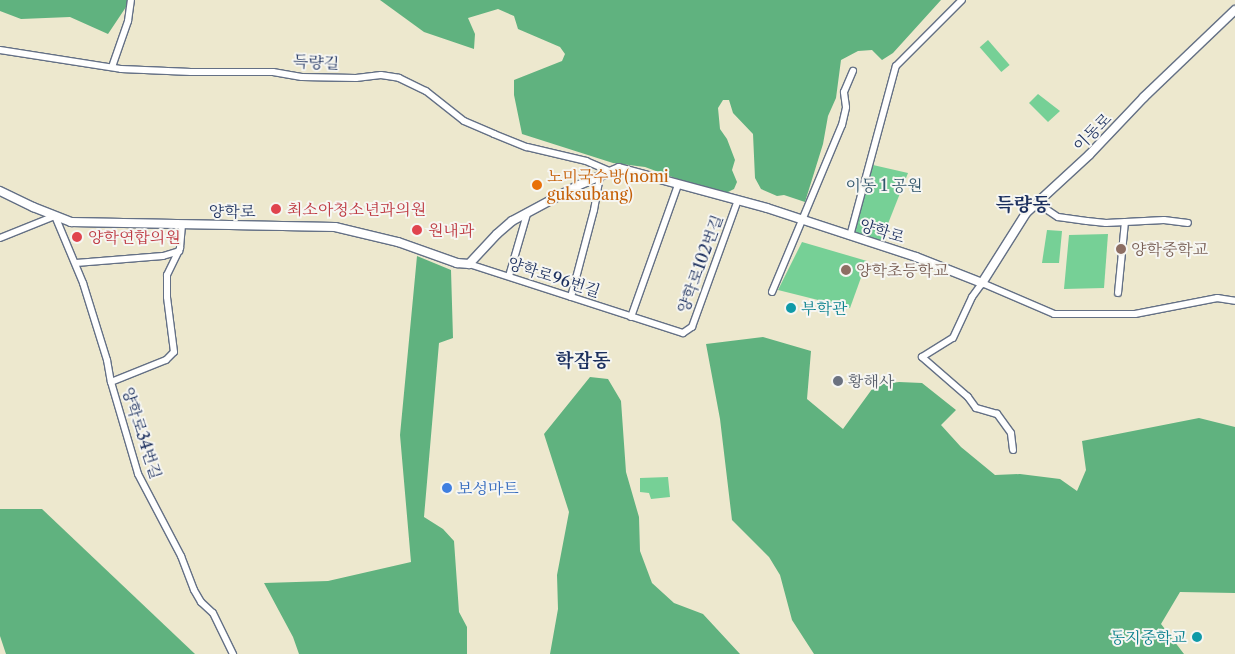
<!DOCTYPE html>
<html>
<head>
<meta charset="utf-8">
<style>
	body { margin:0 }
	#map { position:relative; width:1235px; height:654px; overflow:hidden; background:#ede8ce; font-family:"Libre Caslon Text","Noto Serif KR",serif }
	div>[style] { position:absolute }
	.green>* { inset:0; background:#76d096; transform-origin:0 0 }
	.forest>* { inset:0; background:#60b27f }
	.roads { filter:drop-shadow(1px 0 #647085) drop-shadow(-1px 0 #647085) drop-shadow(0 1px #647085) drop-shadow(0 -1px #647085) }
	.minor>* { height:6px; margin:-3px; padding:0 3px; transform-origin:3px; border-radius:3px; background:#fff }
	.tertiary>* { height:8px; margin:-4px; padding:0 4px; transform-origin:4px; border-radius:4px; background:#fff }
	.dots>* { width:14px; height:14px; translate:-50% -50%; box-sizing:border-box; border:2px solid #f6f6f2; border-radius:50% }
	span { translate:-50% -50%; white-space:nowrap; text-align:center; line-height:1.15; -webkit-text-stroke:4px #f6f6f2; paint-order:stroke }
	.street-label { font-size:16px; color:#1b2f5e }
	.food-label { font-size:16px; color:#c56008 }
	.left { translate:0 -50%; text-align:left }
	.park-label { font-size:16px; color:#32576c }
	.health-label { font-size:16px; color:#be3a42 }
	.education-label { font-size:16px; color:#785e54 }
	.culture-label { font-size:16px; color:#0d838f }
	.right { translate:-100% -50%; text-align:right }
	.worship-label { font-size:16px; color:#5b616d }
	.shop-label { font-size:16px; color:#366cbe }
	.quarter-label { font-size:19px; color:#1b2f5e; font-weight:700 }
</style>
</head>
<body>
<div id="map">
	<div class="green">
		<i style="left:988px;top:40px;width:33px;height:11px;rotate:49deg"></i>
		<i style="clip-path:polygon(1038px 94px,1060px 111px,1048px 122px,1029px 103px)"></i>
		<i style="clip-path:polygon(873px 165px,908px 173px,880px 244px,850px 236px)"></i>
		<i style="clip-path:polygon(1047px 230px,1062px 231px,1059px 263px,1042px 263px)"></i>
		<i style="clip-path:polygon(1108px 234px,1104px 288px,1064px 289px,1069px 235px)"></i>
		<i style="clip-path:polygon(802px 242px,867px 261px,850px 308px,778px 290px)"></i>
		<i style="clip-path:polygon(668px 477px,670px 497px,651px 499px,649px 493px,640px 492px,640px 478px)"></i>
	</div>
	<div class="forest">
		<i style="clip-path:polygon(0 0,128px 0,128px 4px,108px 34px,70px 17px,21px 19px,0 11px)"></i>
		<i style="clip-path:polygon(380px 0,941px 0,893px 53px,882px 60px,872px 50px,858px 51px,841px 60px,836px 98px,828px 116px,823px 144px,805px 202px,784px 195px,777px 196px,761px 189px,755px 178px,753px 134px,733px 113px,729px 100px,723px 100px,718px 108px,720px 129px,727px 139px,735px 160px,732px 170px,737px 182px,734px 189px,726px 193px,683px 181px,645px 167px,613px 163px,522px 134px,514px 95px,514px 80px,562px 61px,565px 54px,560px 47px,518px 29px,514px 16px,498px 9px,468px 18px,475px 34px,474px 49px,424px 32px)"></i>
		<i style="clip-path:polygon(417px 256px,451px 270px,453px 338px,439px 343px,424px 517px,443px 529px,454px 541px,459px 612px,467px 627px,467px 654px,299px 654px,293px 637px,264px 583px,328px 581px,411px 562px,400px 435px)"></i>
		<i style="clip-path:polygon(763px 337px,811px 351px,807px 399px,843px 429px,875px 385px,899px 382px,922px 383px,956px 410px,941px 425px,961px 447px,995px 475px,1020px 474px,1060px 479px,1077px 491px,1086px 470px,1082px 441px,1199px 418px,1235px 427px,1235px 593px,1180px 592px,1161px 624px,1184px 654px,814px 654px,792px 620px,780px 575px,769px 557px,732px 520px,720px 419px,706px 344px)"></i>
		<i style="clip-path:polygon(590px 377px,608px 379px,621px 401px,626px 472px,639px 517px,640px 551px,652px 583px,674px 603px,703px 614px,740px 654px,550px 654px,558px 609px,557px 575px,569px 512px,544px 434px)"></i>
		<i style="clip-path:polygon(0 509px,42px 509px,195px 654px,6px 654px,0 636px)"></i>
	</div>
	<div class="roads">
		<div class="minor">
			<i style="left:0;top:50px;width:122px;rotate:8.9deg"></i>
			<i style="left:121px;top:69px;width:70px;rotate:2.5deg"></i>
			<i style="left:191px;top:72px;width:82px"></i>
			<i style="left:273px;top:72px;width:29px;rotate:10deg"></i>
			<i style="left:302px;top:77px;width:54px;rotate:1.1deg"></i>
			<i style="left:356px;top:78px;width:25px;rotate:-7deg"></i>
			<i style="left:381px;top:75px;width:18px;rotate:9deg"></i>
			<i style="left:399px;top:78px;width:30px;rotate:26deg"></i>
			<i style="left:426px;top:91px;width:48px;rotate:38.3deg"></i>
			<i style="left:464px;top:121px;width:33px;rotate:23deg"></i>
			<i style="left:494px;top:134px;width:35px;rotate:22deg"></i>
			<i style="left:527px;top:147px;width:61px;rotate:13.3deg"></i>
			<i style="left:586px;top:161px;width:26px;rotate:23deg"></i>
			<i style="left:112px;top:67px;width:49px;rotate:-70.8deg"></i>
			<i style="left:128px;top:21px;width:21px;rotate:-82deg"></i>
			<i style="left:1037px;top:203px;width:25px;rotate:34deg"></i>
			<i style="left:1058px;top:217px;width:29px;rotate:8deg"></i>
			<i style="left:1087px;top:221px;width:19px;rotate:6deg"></i>
			<i style="left:1106px;top:223px;width:58px;rotate:-3deg"></i>
			<i style="left:1164px;top:220px;width:24px;rotate:7deg"></i>
			<i style="left:850px;top:236px;width:176px;rotate:-74.9deg"></i>
			<i style="left:896px;top:66px;width:93px;rotate:-45deg"></i>
			<i style="left:0;top:238px;width:59px;rotate:-21.8deg"></i>
			<i style="left:55px;top:216px;width:73px;rotate:67.3deg"></i>
			<i style="left:83px;top:283px;width:81px;rotate:72.7deg"></i>
			<i style="left:107px;top:360px;width:22px;rotate:80deg"></i>
			<i style="left:111px;top:382px;width:96px;rotate:73.6deg"></i>
			<i style="left:138px;top:474px;width:93px;rotate:62.3deg"></i>
			<i style="left:181px;top:556px;width:36px;rotate:69deg"></i>
			<i style="left:194px;top:590px;width:14px;rotate:60deg"></i>
			<i style="left:201px;top:602px;width:16px;rotate:43deg"></i>
			<i style="left:213px;top:613px;width:46px;rotate:64deg"></i>
			<i style="left:76px;top:263px;width:87px;rotate:-4.6deg"></i>
			<i style="left:163px;top:256px;width:17px;rotate:-17deg"></i>
			<i style="left:469px;top:264px;width:225px;rotate:17.9deg"></i>
			<i style="left:683px;top:333px;width:11px;rotate:-34deg"></i>
			<i style="left:692px;top:327px;width:135px;rotate:-70.1deg"></i>
			<i style="left:509px;top:276px;width:65px;rotate:-73.8deg"></i>
			<i style="left:772px;top:292px;width:181px;rotate:-67.3deg"></i>
			<i style="left:842px;top:125px;width:18px;rotate:-77deg"></i>
			<i style="left:846px;top:107px;width:15px;rotate:-98deg"></i>
			<i style="left:844px;top:92px;width:23px;rotate:-67deg"></i>
			<i style="left:1118px;top:293px;width:71px;rotate:-84.4deg"></i>
			<i style="left:571px;top:297px;width:90px;rotate:-75.2deg"></i>
			<i style="left:594px;top:210px;width:35px;rotate:-80deg"></i>
			<i style="left:631px;top:317px;width:140px;rotate:-70.4deg"></i>
			<i style="left:111px;top:382px;width:59px;rotate:-21.8deg"></i>
			<i style="left:166px;top:360px;width:11px;rotate:-45deg"></i>
			<i style="left:174px;top:352px;width:55px;rotate:-97.3deg"></i>
			<i style="left:167px;top:297px;width:22px;rotate:-90deg"></i>
			<i style="left:167px;top:275px;width:30px;rotate:-64deg"></i>
			<i style="left:180px;top:248px;width:22px;rotate:-85deg"></i>
			<i style="left:1013px;top:450px;width:17px;rotate:-97deg"></i>
			<i style="left:1011px;top:433px;width:24px;rotate:-126deg"></i>
			<i style="left:997px;top:414px;width:22px;rotate:-164deg"></i>
			<i style="left:976px;top:408px;width:14px;rotate:-126deg"></i>
			<i style="left:968px;top:397px;width:61px;rotate:-139deg"></i>
			<i style="left:922px;top:357px;width:36px;rotate:-32deg"></i>
			<i style="left:953px;top:338px;width:45px;rotate:-65.1deg"></i>
			<i style="left:972px;top:297px;width:17px;rotate:-54deg"></i>
			<i style="left:982px;top:283px;width:78px;rotate:23.3deg"></i>
			<i style="left:1054px;top:314px;width:81px"></i>
			<i style="left:1135px;top:314px;width:84px;rotate:-11deg"></i>
			<i style="left:1217px;top:298px;width:18px;rotate:9deg"></i>
		</div>
		<div class="tertiary">
			<i style="left:0;top:191px;width:37px;rotate:26deg"></i>
			<i style="left:33px;top:207px;width:41px;rotate:21.5deg"></i>
			<i style="left:71px;top:222px;width:264px;rotate:1.1deg"></i>
			<i style="left:335px;top:227px;width:65px;rotate:13.4deg"></i>
			<i style="left:398px;top:242px;width:63px;rotate:19.6deg"></i>
			<i style="left:457px;top:263px;width:12px;rotate:5deg"></i>
			<i style="left:469px;top:264px;width:41px;rotate:-47deg"></i>
			<i style="left:497px;top:234px;width:20px;rotate:-41deg"></i>
			<i style="left:512px;top:221px;width:76px;rotate:-28.2deg"></i>
			<i style="left:579px;top:185px;width:43px;rotate:-23deg"></i>
			<i style="left:619px;top:168px;width:153px;rotate:15.1deg"></i>
			<i style="left:767px;top:208px;width:157px;rotate:18.2deg"></i>
			<i style="left:916px;top:257px;width:71px;rotate:21.5deg"></i>
			<i style="left:982px;top:283px;width:83px;rotate:-57.8deg"></i>
			<i style="left:1026px;top:213px;width:86px;rotate:-42.6deg"></i>
			<i style="left:1089px;top:155px;width:80px;rotate:-46.5deg"></i>
			<i style="left:1144px;top:97px;width:126px;rotate:-43.7deg"></i>
		</div>
	</div>
	<div class="dots">
		<i style="left:537px;top:185px;background:#e8710a"></i>
		<i style="left:276px;top:209px;background:#e0444e"></i>
		<i style="left:417px;top:230px;background:#e0444e"></i>
		<i style="left:77px;top:237px;background:#e0444e"></i>
		<i style="left:1121px;top:249px;background:#8d6e63"></i>
		<i style="left:846px;top:270px;background:#8d6e63"></i>
		<i style="left:791px;top:308px;background:#0f9aa8"></i>
		<i style="left:838px;top:381px;background:#6b7280"></i>
		<i style="left:447px;top:488px;background:#3f7fe0"></i>
		<i style="left:1197px;top:637px;background:#0f9aa8"></i>
	</div>
	<div class="street-label">
		<span style="left:316px;top:62px;rotate:3deg">득량길</span>
		<span style="left:1092px;top:132px;rotate:-45deg">이동로</span>
		<span style="left:232px;top:211px">양학로</span>
		<span style="left:882px;top:231px;rotate:17deg">양학로</span>
		<span style="left:700px;top:264px;rotate:-70deg">양학로102번길</span>
		<span style="left:554px;top:277px;rotate:18deg">양학로96번길</span>
		<span style="left:142px;top:433px;rotate:72deg">양학로34번길</span>
	</div>
	<div class="food-label">
		<span class="left" style="left:547px;top:185px">노미국수방(nomi<br>guksubang)</span>
	</div>
	<div class="park-label">
		<span style="left:884px;top:185px">이동 1 공원</span>
	</div>
	<div class="health-label">
		<span class="left" style="left:287px;top:209px">최소아청소년과의원</span>
		<span class="left" style="left:428px;top:230px">원내과</span>
		<span class="left" style="left:88px;top:237px">양학연합의원</span>
	</div>
	<div class="education-label">
		<span class="left" style="left:1131px;top:249px">양학중학교</span>
		<span class="left" style="left:856px;top:270px">양학초등학교</span>
	</div>
	<div class="culture-label">
		<span class="left" style="left:801px;top:308px">부학관</span>
		<span class="right" style="left:1187px;top:637px">동지중학교</span>
	</div>
	<div class="worship-label">
		<span class="left" style="left:848px;top:381px">황해사</span>
	</div>
	<div class="shop-label">
		<span class="left" style="left:457px;top:488px">보성마트</span>
	</div>
	<div class="quarter-label">
		<span style="left:1023px;top:205px">득량동</span>
		<span style="left:583px;top:361px">학잠동</span>
	</div>
</div>
</body>
</html>
